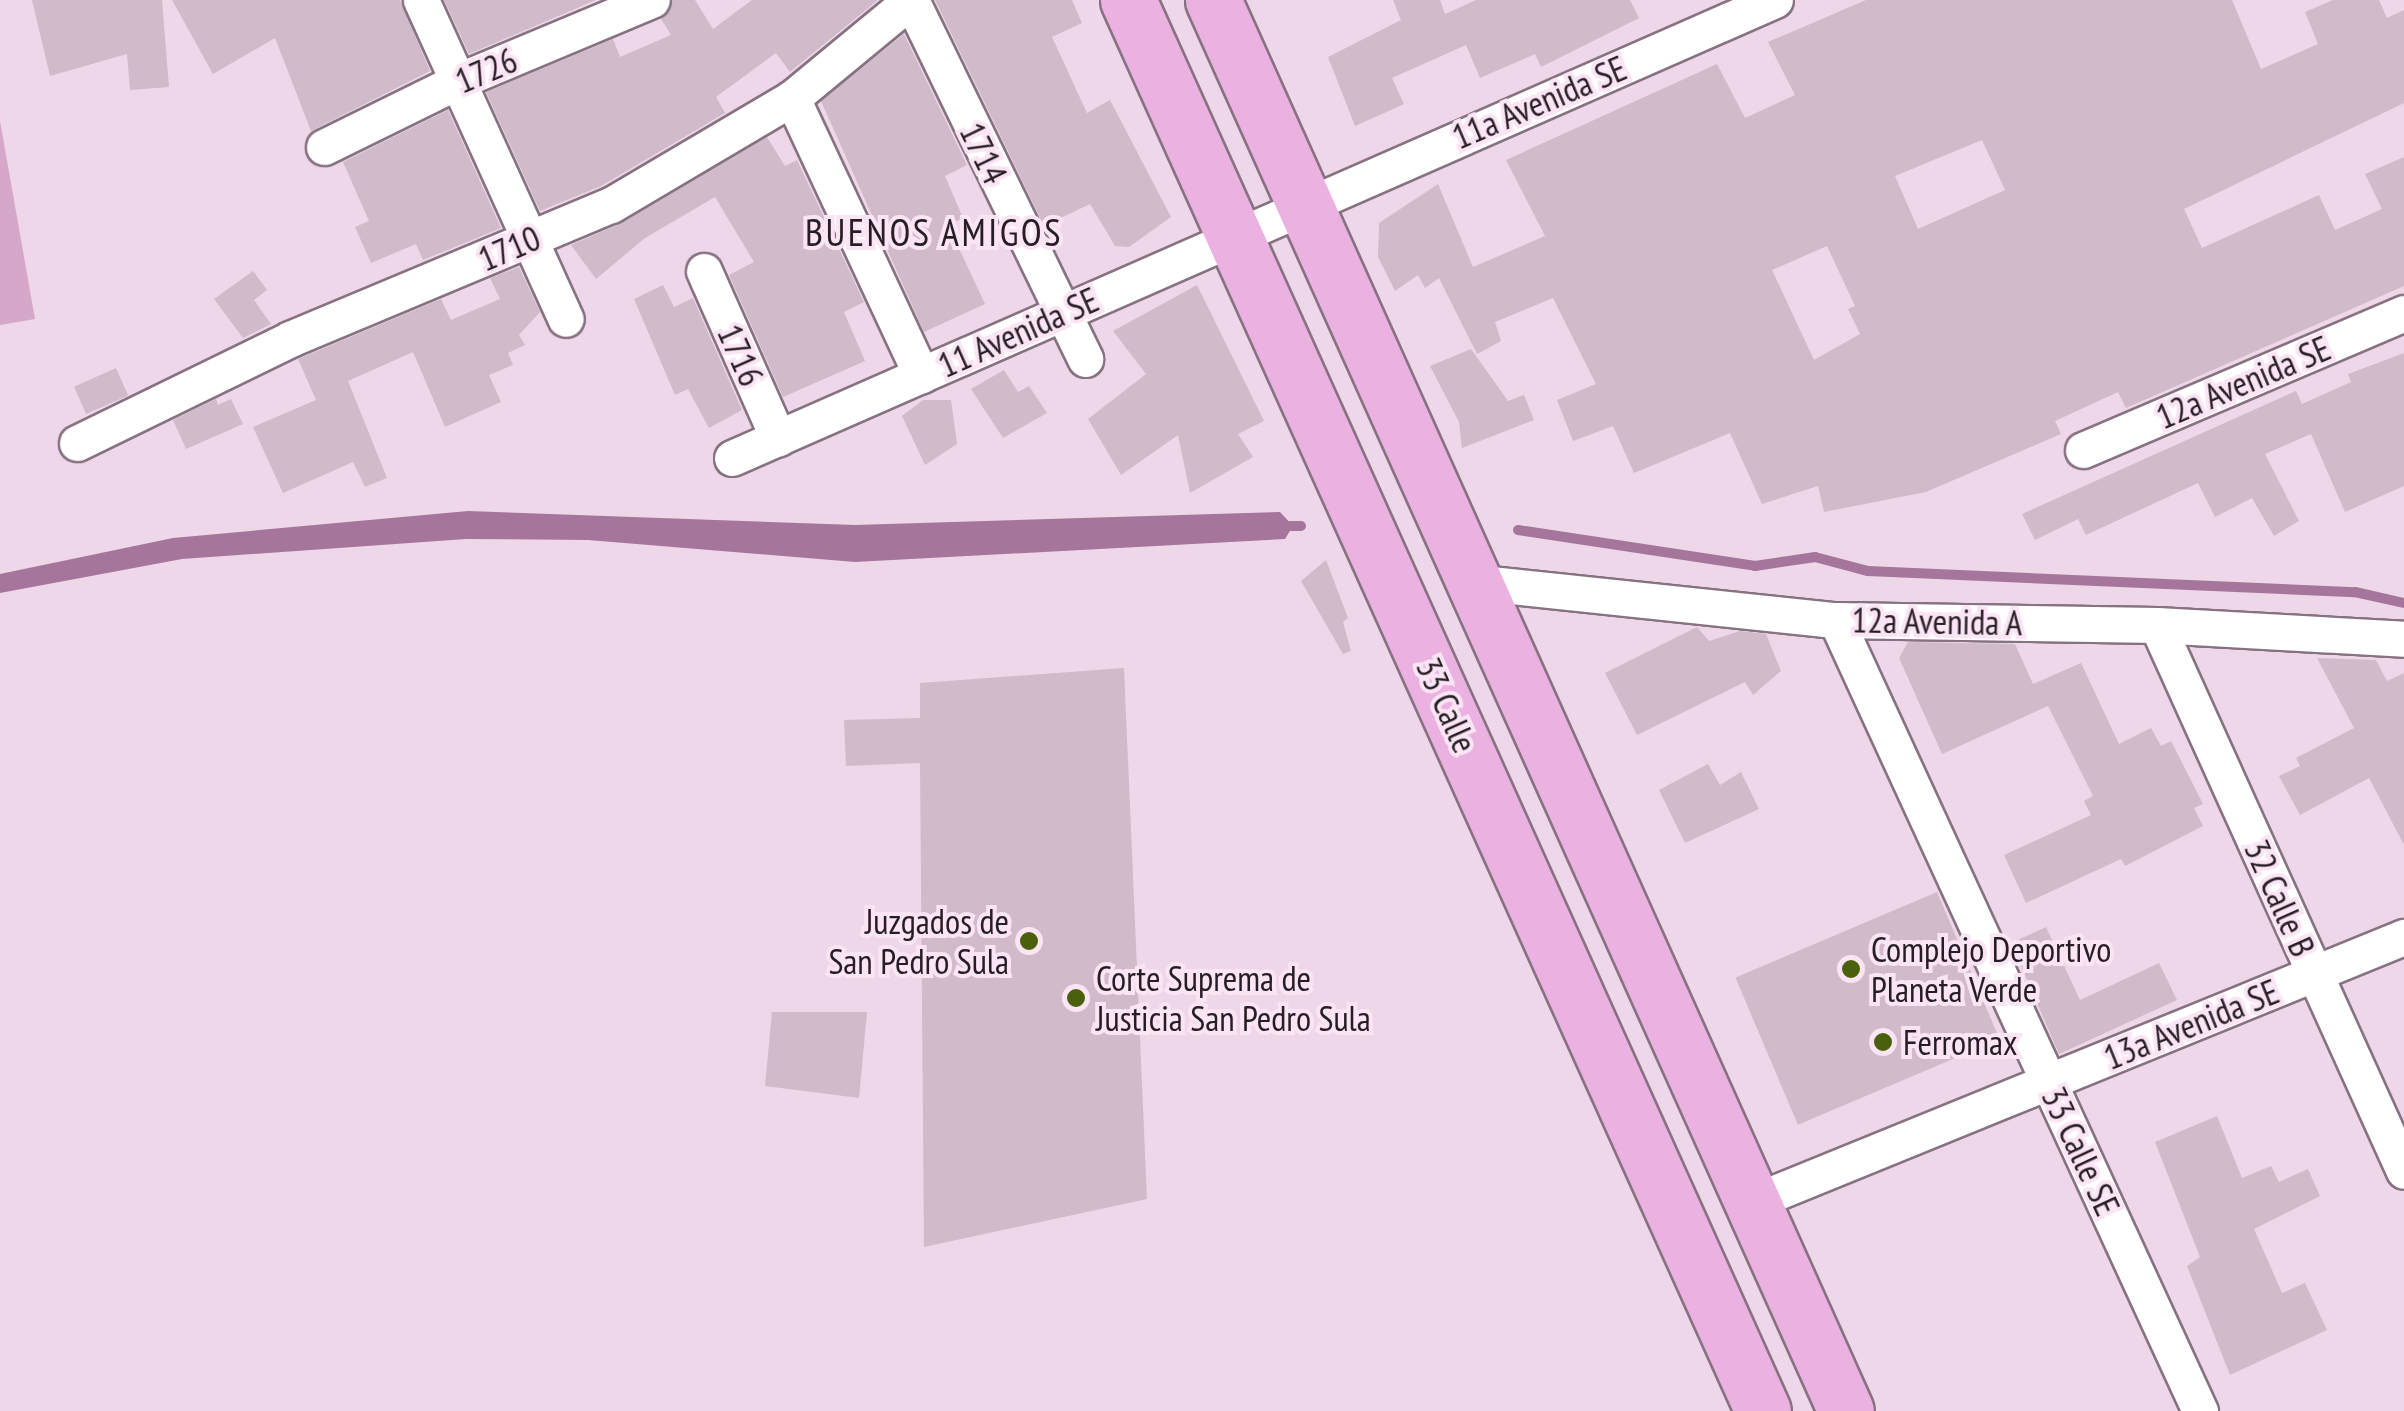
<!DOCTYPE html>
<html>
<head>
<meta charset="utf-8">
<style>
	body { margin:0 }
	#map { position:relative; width:2404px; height:1411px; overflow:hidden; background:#edd7e8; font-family:"PT Sans Narrow",sans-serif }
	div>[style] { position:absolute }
	.green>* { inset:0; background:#d5a8ca }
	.water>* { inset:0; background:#a5759b }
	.stream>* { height:10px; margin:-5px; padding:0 5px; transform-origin:5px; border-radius:5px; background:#a5759b }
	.building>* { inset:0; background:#d0bbcb; transform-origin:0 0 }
	.roads { filter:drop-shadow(2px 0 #867281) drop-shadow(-2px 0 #867281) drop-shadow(0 2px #867281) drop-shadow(0 -2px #867281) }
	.minor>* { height:35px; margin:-17.5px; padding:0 17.5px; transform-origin:17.5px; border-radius:17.5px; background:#fff }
	.primary>* { height:55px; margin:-27.5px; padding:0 27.5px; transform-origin:27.5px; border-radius:27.5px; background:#ebb1e0 }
	.dots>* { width:28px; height:28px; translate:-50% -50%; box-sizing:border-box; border:5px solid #fbe5f5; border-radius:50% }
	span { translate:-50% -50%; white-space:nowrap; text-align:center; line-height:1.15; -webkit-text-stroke:8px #fbe5f5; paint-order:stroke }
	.street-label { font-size:35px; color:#261e24 }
	.poi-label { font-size:35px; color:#261e24 }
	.right { translate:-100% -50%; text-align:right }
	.left { translate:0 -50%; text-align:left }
	.neighbourhood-label { font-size:38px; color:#261e24; letter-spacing:2.5px }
</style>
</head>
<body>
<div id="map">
	<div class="green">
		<i style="clip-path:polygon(0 121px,35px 319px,0 325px)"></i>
	</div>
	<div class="water">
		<i style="clip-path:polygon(468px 511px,855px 525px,1280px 512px,1293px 526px,1285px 539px,855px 562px,588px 540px,466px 539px,182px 559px,0 593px,0 574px,173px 538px)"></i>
	</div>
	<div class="stream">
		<i style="left:1280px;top:526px;width:21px"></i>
		<i style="left:1518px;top:530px;width:240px;rotate:8.6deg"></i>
		<i style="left:1755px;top:566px;width:61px;rotate:-8.5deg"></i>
		<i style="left:1815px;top:557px;width:55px;rotate:14.8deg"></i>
		<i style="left:1868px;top:571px;width:487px;rotate:2.5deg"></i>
		<i style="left:2355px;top:592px;width:50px;rotate:12.7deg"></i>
	</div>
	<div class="building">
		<i style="clip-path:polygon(32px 0,162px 0,169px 87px,130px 90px,127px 54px,50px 76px)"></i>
		<i style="clip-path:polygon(172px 0,400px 0,430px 71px,311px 131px,275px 38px,213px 74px)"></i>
		<i style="clip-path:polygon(444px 0,596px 0,469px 54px)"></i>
		<i style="clip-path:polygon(673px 0,695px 0,713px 29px,752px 0,878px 0,790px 72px,776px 53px,716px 97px,725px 113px,601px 186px,540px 211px,486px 92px,613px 39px,620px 57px,671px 35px,661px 19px)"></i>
		<i style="clip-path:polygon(935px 0,1072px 0,1082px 23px,1052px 37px,1087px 113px,1110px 100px,1171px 217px,1129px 247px,1115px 246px,1090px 204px,1044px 226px)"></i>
		<i style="clip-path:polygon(1393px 0,1440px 0,1445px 14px,1476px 0,1630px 0,1639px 18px,1541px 67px,1535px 54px,1480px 78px,1466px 45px,1392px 78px,1404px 104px,1355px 126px,1328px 57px,1401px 20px)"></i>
		<i style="clip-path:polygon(evenodd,1866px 0,2232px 0,2261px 69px,2318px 44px,2305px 12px,2333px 0,2379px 0,2387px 18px,2404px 10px,2404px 103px,2184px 209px,2202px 248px,2319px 195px,2335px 230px,2382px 209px,2365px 174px,2404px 157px,2404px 286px,2126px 408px,2118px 392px,2055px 421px,2061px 434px,1926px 492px,1824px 512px,1818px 486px,1762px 504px,1730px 433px,1634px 473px,1613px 426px,1573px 441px,1557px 400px,1596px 384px,1553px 298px,1495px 322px,1501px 341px,1477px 354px,1439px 278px,1425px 288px,1418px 275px,1395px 291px,1378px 257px,1379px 223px,1438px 184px,1473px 267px,1545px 236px,1506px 160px,1717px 64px,1745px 118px,1795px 95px,1768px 42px,1866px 0,1982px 140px,2005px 190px,1918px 229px,1895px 176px,1982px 140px,1866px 0,1827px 246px,1855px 306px,1848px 309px,1860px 334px,1814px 360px,1772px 270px,1827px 246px)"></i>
		<i style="clip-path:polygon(904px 34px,967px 165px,945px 176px,963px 218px,948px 225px,985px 304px,924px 332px,821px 101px)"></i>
		<i style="clip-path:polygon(448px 110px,501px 228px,423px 260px,416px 244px,371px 263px,355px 227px,369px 221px,343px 162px)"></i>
		<i style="clip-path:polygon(767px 137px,785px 166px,797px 160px,864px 302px,844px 312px,865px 361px,783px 397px,729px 275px,754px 262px,715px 197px,645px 238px,596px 279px,571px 245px,622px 223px)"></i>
		<i style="clip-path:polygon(519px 267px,540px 312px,519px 335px,525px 345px,508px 353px,513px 365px,489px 375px,501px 402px,445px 427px,413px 352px,348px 381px,387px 478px,365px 487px,353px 462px,283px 493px,253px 427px,316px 400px,298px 359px,441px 299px,451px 320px,500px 299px,490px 278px)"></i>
		<i style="clip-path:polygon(253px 271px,267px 290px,254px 300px,271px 324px,243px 338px,214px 299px)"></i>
		<i style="clip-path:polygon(663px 285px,674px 307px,693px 298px,742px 410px,709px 428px,688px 389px,675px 395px,634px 299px)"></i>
		<i style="clip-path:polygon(1197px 285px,1264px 421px,1238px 434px,1253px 457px,1190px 493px,1178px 435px,1121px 475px,1088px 419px,1146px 374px,1113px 331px)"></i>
		<i style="clip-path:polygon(1471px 349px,1508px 401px,1524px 395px,1534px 420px,1462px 448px,1459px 422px,1430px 366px)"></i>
		<i style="clip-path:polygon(2404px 353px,2404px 486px,2345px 512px,2311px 434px,2265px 454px,2299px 521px,2274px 536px,2252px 498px,2215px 517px,2198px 483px,2086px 535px,2078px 519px,2035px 540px,2022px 514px,2296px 391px,2302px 404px,2351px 382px,2348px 374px)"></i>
		<i style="left:116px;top:368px;width:30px;height:46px;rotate:66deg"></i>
		<i style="clip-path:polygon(1004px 370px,1018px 392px,1029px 386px,1047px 413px,1003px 438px,971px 389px)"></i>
		<i style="clip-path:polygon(216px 399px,218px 405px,231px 399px,243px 424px,186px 449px,173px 420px)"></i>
		<i style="clip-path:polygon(923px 400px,951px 400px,957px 444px,925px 465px,902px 416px)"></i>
		<i style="clip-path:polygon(1326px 560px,1348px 618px,1343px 622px,1351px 651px,1343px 654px,1301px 581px)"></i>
		<i style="clip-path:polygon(1697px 627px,1709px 641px,1740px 631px,1766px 634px,1781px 671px,1753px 695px,1745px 682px,1637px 735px,1605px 673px)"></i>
		<i style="clip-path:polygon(1908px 642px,2015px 644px,2033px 684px,2081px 663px,2119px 744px,2151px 728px,2161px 746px,2171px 741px,2203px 804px,2194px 808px,2203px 826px,2125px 866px,2121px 859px,2026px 903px,2004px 855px,2091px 815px,2084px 801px,2093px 796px,2048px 706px,1942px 754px,1899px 658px)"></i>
		<i style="clip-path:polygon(2317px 658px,2376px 660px,2387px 681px,2404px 673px,2404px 845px,2369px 778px,2300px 815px,2279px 776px,2300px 766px,2296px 758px,2354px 728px)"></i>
		<i style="clip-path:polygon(1124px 668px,1147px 1199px,924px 1247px,920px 763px,846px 766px,844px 720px,920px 718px,920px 683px)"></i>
		<i style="clip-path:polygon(1708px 764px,1720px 785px,1741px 772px,1759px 809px,1685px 843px,1659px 790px)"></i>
		<i style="left:1937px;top:892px;width:160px;height:219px;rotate:67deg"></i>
		<i style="clip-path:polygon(2046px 927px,2080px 1000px,2159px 963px,2177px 1000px,2059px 1054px,2011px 943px)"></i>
		<i style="clip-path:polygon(772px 1012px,867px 1012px,859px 1098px,765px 1086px)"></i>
		<i style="clip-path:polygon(2217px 1116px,2242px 1178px,2271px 1166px,2279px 1182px,2308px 1169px,2320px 1196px,2254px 1229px,2282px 1293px,2305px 1283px,2327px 1330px,2230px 1375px,2187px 1266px,2200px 1257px,2155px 1142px)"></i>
	</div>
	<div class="roads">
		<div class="minor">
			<i style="left:421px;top:0;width:350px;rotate:65.6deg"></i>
			<i style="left:792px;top:98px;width:306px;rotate:65deg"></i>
			<i style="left:324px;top:147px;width:149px;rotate:-26.2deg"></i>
			<i style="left:458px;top:81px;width:210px;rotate:-22.7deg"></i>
			<i style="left:704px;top:271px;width:183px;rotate:66.1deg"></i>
			<i style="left:77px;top:443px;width:237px;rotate:-26deg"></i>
			<i style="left:290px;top:339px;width:348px;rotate:-22.7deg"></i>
			<i style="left:611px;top:205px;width:210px;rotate:-30.6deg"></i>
			<i style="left:792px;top:98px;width:154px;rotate:-39.5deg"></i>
			<i style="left:911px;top:0;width:399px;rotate:64.1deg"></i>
			<i style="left:2083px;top:450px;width:349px;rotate:-23.1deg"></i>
			<i style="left:732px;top:458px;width:1139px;rotate:-23.71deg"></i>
			<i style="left:1472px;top:582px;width:366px;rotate:6deg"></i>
			<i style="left:1836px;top:620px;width:321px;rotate:0.9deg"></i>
			<i style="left:2157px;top:625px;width:247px;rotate:3.2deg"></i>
			<i style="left:1836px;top:620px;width:871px;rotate:65.29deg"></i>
			<i style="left:2157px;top:625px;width:599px;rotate:65.66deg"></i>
			<i style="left:1755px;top:1201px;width:701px;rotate:-22.14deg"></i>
		</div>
		<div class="primary">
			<i style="left:1128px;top:0;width:1547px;rotate:65.77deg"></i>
			<i style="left:1213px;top:0;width:1546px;rotate:65.84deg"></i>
		</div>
	</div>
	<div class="dots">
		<i style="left:1029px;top:941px;background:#4a600c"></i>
		<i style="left:1851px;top:969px;background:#4a600c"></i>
		<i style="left:1076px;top:998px;background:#4a600c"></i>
		<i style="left:1883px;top:1042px;background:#4a600c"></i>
	</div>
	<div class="street-label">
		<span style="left:486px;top:70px;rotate:-23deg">1726</span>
		<span style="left:1539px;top:102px;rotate:-23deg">11a Avenida SE</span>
		<span style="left:984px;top:153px;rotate:64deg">1714</span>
		<span style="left:509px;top:248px;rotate:-23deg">1710</span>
		<span style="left:1018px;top:332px;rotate:-24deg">11 Avenida SE</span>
		<span style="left:741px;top:355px;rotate:66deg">1716</span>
		<span style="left:2243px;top:382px;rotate:-23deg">12a Avenida SE</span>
		<span style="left:1937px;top:621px;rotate:1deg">12a Avenida A</span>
		<span style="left:1447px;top:705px;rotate:66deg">33 Calle</span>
		<span style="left:2280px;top:898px;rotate:66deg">32 Calle B</span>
		<span style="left:2191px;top:1024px;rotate:-22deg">13a Avenida SE</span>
		<span style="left:2081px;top:1151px;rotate:65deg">33 Calle SE</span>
	</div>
	<div class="poi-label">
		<span class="right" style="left:1009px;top:941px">Juzgados de<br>San Pedro Sula</span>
		<span class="left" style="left:1871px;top:969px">Complejo Deportivo<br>Planeta Verde</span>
		<span class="left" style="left:1096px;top:998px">Corte Suprema de<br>Justicia San Pedro Sula</span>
		<span class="left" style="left:1903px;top:1042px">Ferromax</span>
	</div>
	<div class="neighbourhood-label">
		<span style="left:934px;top:232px">BUENOS AMIGOS</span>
	</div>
</div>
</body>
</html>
